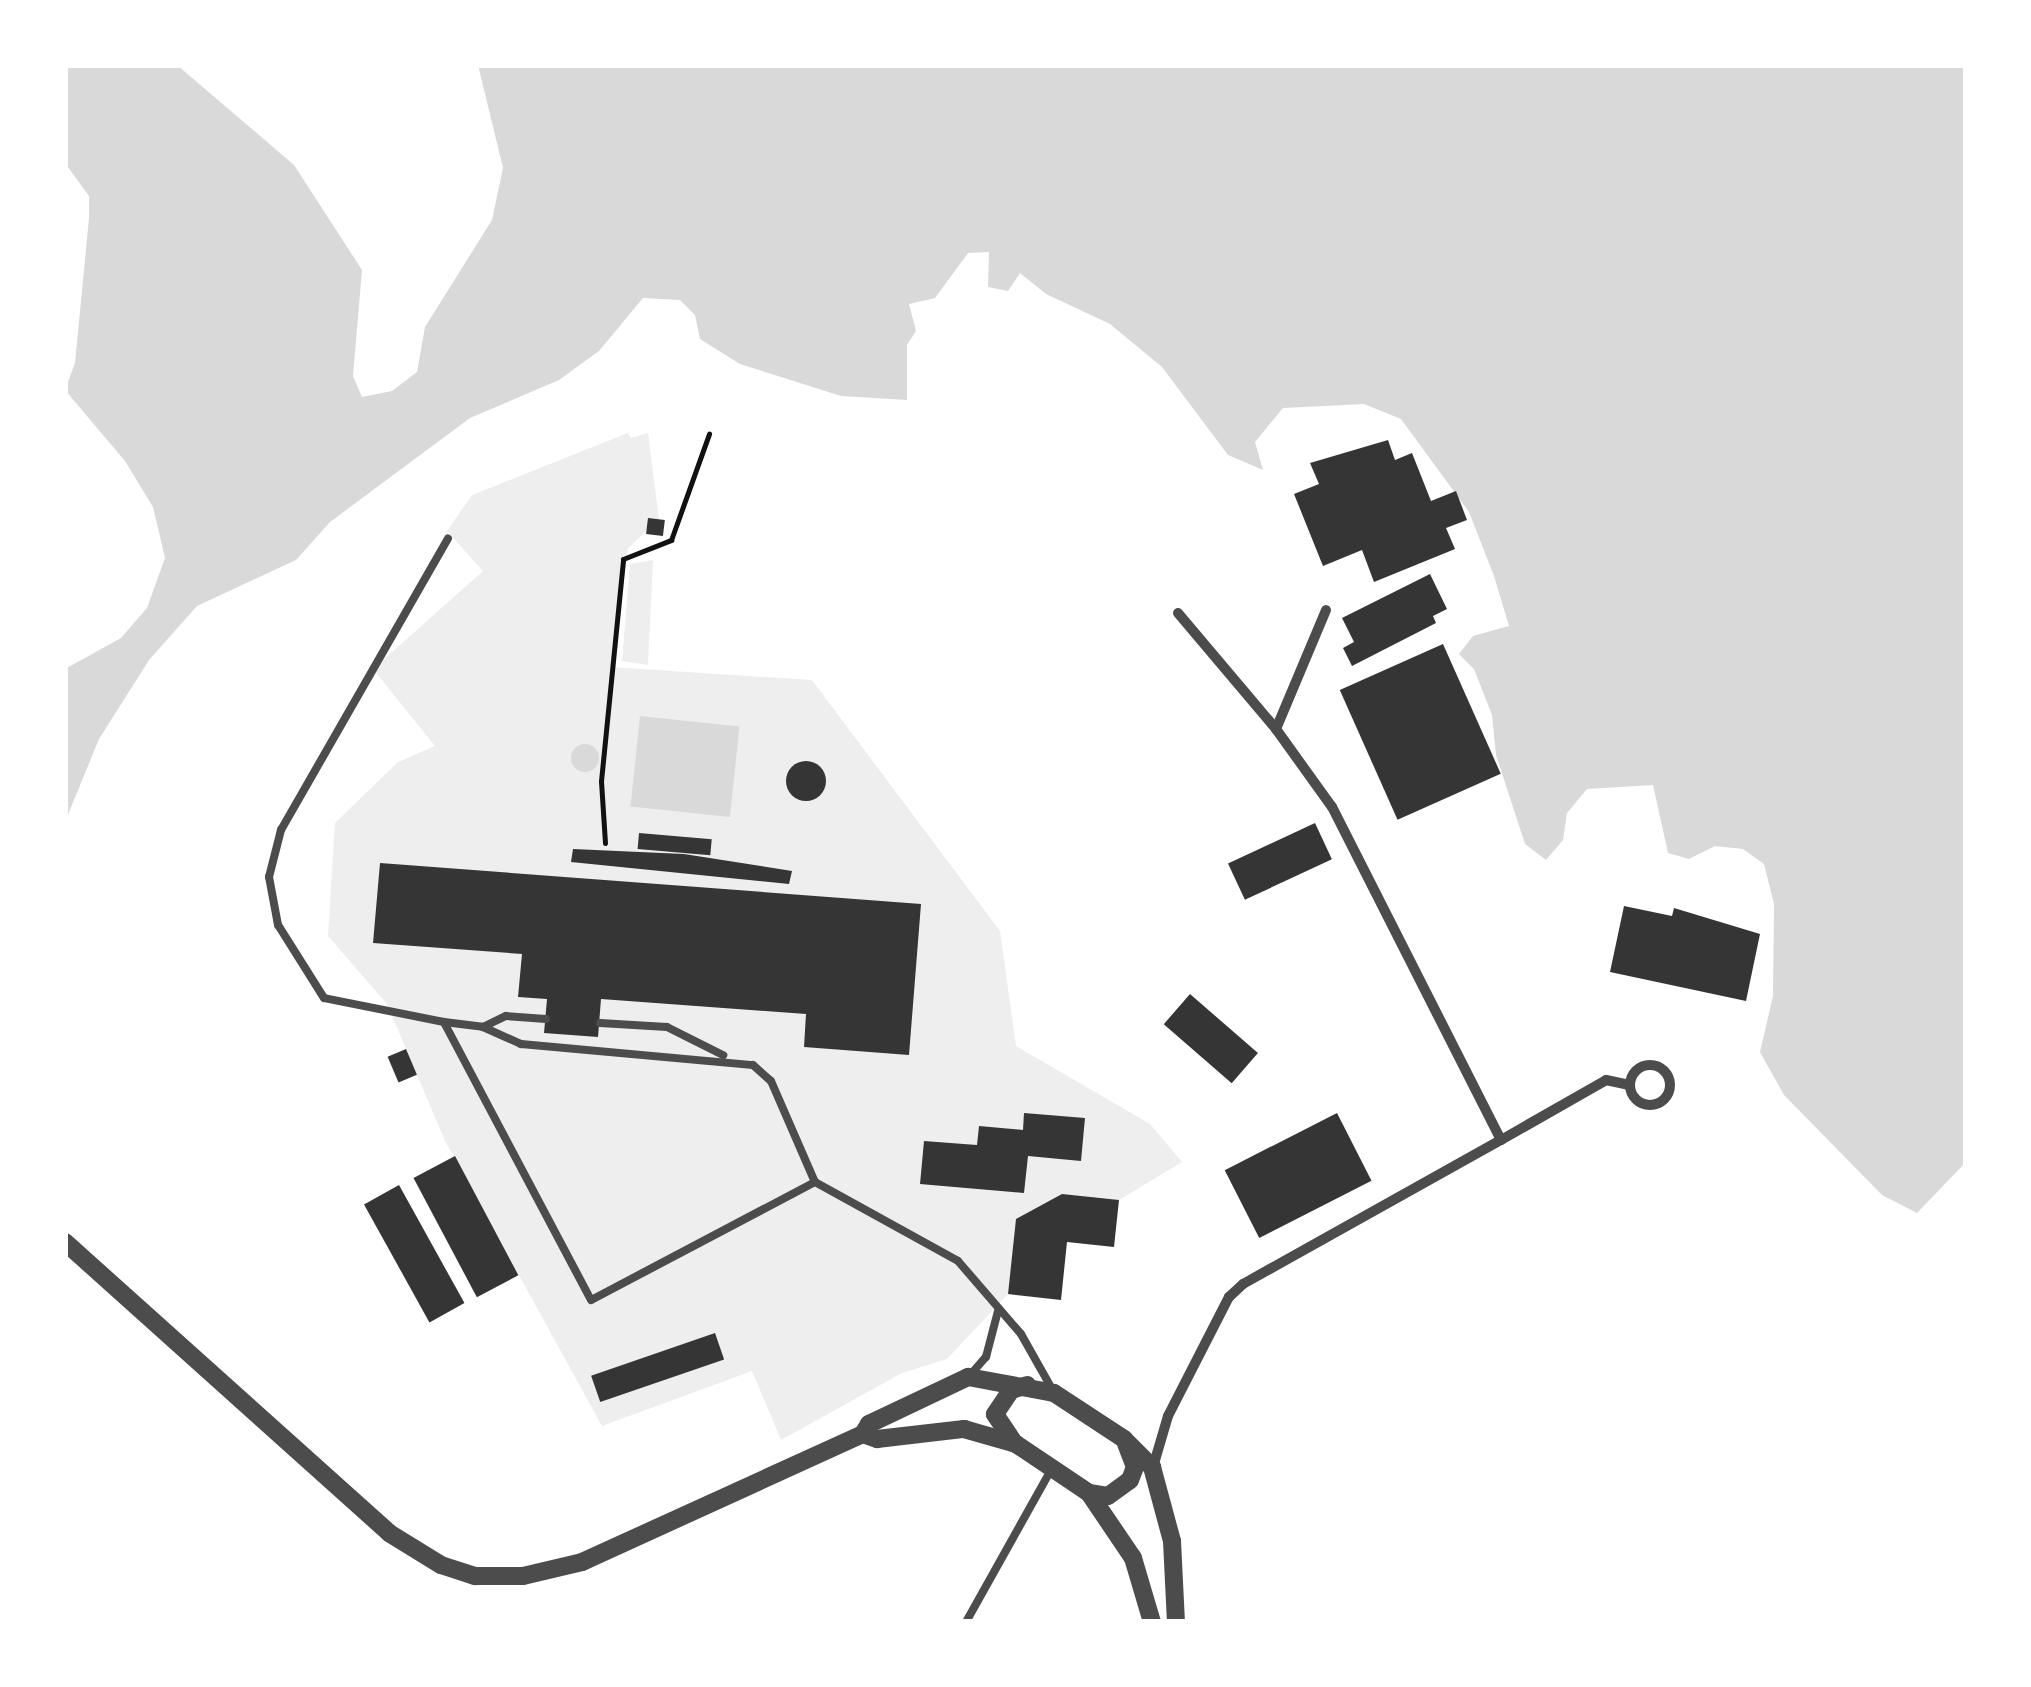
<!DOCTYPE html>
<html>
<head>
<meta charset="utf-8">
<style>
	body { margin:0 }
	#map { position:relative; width:2031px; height:1687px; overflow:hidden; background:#fff; font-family:Commissioner,sans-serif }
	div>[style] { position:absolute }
	.green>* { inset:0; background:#eee }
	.water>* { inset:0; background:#d9d9d9; transform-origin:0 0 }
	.round { border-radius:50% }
	.building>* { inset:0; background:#353535; transform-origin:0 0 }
	.path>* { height:5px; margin:-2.5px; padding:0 2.5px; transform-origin:2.5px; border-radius:2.5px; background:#111 }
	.service>* { height:8px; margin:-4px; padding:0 4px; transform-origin:4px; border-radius:4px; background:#4c4c4c }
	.minor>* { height:10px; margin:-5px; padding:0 5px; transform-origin:5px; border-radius:5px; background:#4c4c4c }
	.minor>.ring { margin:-5px; padding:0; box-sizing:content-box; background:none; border:10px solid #4c4c4c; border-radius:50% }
	.tertiary>* { height:18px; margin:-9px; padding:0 9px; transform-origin:9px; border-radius:9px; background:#4c4c4c }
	span { translate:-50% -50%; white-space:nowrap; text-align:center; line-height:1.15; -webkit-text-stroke:8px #fff; paint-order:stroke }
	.frame { position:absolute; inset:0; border:68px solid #fff; pointer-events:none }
</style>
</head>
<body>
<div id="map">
	<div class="green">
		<i style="clip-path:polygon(628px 433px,631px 438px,648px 433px,659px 520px,628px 548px,611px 667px,812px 680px,1000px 931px,1016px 1046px,1150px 1124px,1182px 1162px,1119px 1200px,1017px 1219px,1008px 1294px,947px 1359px,902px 1373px,781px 1440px,752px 1371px,602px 1426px,445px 1141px,387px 1004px,328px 936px,335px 823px,398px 762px,435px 746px,373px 669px,483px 571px,447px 531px,472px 495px)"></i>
		<i style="clip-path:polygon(653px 560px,648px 665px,622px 661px,630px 564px)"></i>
	</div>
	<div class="water">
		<i style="clip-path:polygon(65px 65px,177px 65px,294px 165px,362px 270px,353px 376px,362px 397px,392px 391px,417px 372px,425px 327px,492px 220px,503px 168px,478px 65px,1966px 65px,1966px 1162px,1917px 1213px,1882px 1195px,1784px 1095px,1760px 1052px,1773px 996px,1774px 904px,1764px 864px,1743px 849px,1715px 846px,1689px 859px,1668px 853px,1653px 785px,1587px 789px,1567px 813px,1563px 840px,1546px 860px,1525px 844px,1496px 755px,1492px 715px,1474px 669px,1459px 654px,1473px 636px,1509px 626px,1494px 576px,1469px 512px,1401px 419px,1364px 404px,1283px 408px,1255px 442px,1263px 470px,1228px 455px,1162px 367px,1110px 324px,1046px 294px,1020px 273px,1008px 291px,988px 287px,989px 252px,968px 253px,935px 298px,909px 304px,916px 331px,907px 345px,907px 400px,841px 396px,740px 364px,700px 339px,695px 315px,680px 300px,643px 298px,599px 351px,559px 380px,470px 418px,330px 522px,296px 560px,197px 606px,149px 660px,99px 739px,65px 822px,65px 669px,121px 638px,147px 608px,165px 558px,153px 507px,125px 461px,65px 390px,75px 363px,89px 218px,89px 196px,65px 163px)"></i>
		<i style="left:640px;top:716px;width:100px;height:91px;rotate:6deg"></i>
		<i class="round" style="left:571px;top:744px;width:28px;height:28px"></i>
	</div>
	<div class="building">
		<i style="clip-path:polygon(1388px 440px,1395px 460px,1412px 453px,1431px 501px,1456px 491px,1467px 520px,1446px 528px,1455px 549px,1374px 582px,1362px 550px,1323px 566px,1294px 494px,1319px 484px,1310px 463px)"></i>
		<i style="left:648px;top:518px;width:17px;height:16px;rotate:7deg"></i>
		<i style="clip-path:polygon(1430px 574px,1447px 609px,1433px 616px,1436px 623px,1352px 666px,1343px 648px,1354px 642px,1342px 618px)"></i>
		<i style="left:1443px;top:644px;width:142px;height:113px;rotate:66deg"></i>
		<i class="round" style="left:786px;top:761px;width:40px;height:40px"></i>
		<i style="left:1315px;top:823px;width:40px;height:96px;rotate:65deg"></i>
		<i style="left:639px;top:833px;width:73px;height:16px;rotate:5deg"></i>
		<i style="clip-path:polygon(573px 849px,684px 854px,792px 871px,789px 884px,571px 862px)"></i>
		<i style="clip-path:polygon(380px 863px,921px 904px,909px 1055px,804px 1047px,806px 1014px,601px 999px,598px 1037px,544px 1033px,547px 999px,518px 997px,522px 954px,373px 943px)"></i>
		<i style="clip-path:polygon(1624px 906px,1672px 916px,1674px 908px,1760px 934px,1746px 1001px,1610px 972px)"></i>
		<i style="left:1190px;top:994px;width:90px;height:40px;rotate:41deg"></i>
		<i style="left:406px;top:1049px;width:28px;height:20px;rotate:67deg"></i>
		<i style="clip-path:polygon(1024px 1113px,1085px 1118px,1081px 1161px,1028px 1156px,1024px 1193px,920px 1184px,924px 1141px,977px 1145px,979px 1126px,1023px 1130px)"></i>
		<i style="left:1337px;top:1113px;width:76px;height:126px;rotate:63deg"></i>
		<i style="left:455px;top:1156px;width:135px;height:47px;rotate:62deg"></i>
		<i style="left:399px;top:1185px;width:135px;height:40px;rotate:61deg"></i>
		<i style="clip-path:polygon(1062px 1194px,1119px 1200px,1114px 1247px,1067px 1242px,1061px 1300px,1008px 1294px,1016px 1219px)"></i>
		<i style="left:715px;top:1333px;width:28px;height:131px;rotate:71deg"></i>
	</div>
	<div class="path">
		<i style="left:605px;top:843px;width:62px;rotate:-93.7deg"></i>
		<i style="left:601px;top:781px;width:223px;rotate:-84.3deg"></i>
		<i style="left:623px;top:559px;width:52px;rotate:-21.6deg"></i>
		<i style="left:671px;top:540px;width:113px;rotate:-70.3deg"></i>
	</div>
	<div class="service">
		<i style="left:444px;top:1022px;width:122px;rotate:-168.7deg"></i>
		<i style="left:324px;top:998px;width:86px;rotate:-122.2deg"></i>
		<i style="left:278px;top:925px;width:49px;rotate:-100.6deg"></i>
		<i style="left:269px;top:877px;width:49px;rotate:-75.7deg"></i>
		<i style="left:281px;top:830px;width:336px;rotate:-60.2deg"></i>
		<i style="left:600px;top:1023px;width:67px;rotate:3.4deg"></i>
		<i style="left:667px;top:1027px;width:63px;rotate:26.6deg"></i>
		<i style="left:483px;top:1027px;width:25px;rotate:-26deg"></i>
		<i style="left:506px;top:1016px;width:40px;rotate:4.3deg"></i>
		<i style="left:815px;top:1182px;width:253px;rotate:152.2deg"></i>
		<i style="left:591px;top:1300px;width:314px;rotate:-117.9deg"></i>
		<i style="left:444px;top:1022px;width:39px;rotate:7deg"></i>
		<i style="left:483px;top:1027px;width:42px;rotate:24.1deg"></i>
		<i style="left:521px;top:1044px;width:233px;rotate:5.2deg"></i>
		<i style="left:753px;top:1065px;width:24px;rotate:42deg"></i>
		<i style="left:771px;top:1081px;width:110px;rotate:66.5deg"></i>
		<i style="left:815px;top:1182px;width:163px;rotate:28.9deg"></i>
		<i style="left:958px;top:1261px;width:96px;rotate:49.2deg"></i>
		<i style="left:1021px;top:1334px;width:63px;rotate:60.6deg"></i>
		<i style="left:971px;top:1374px;width:23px;rotate:-49deg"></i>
		<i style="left:986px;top:1357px;width:48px;rotate:-75.4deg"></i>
		<i style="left:966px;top:1622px;width:174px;rotate:-60.8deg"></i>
	</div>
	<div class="minor">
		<i style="left:1178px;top:613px;width:152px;rotate:49.8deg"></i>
		<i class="ring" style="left:1630px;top:1065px;width:30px;height:30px"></i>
		<i style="left:1501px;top:1140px;width:121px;rotate:-29.7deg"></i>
		<i style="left:1606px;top:1080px;width:24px;rotate:12deg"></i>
		<i style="left:1153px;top:1467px;width:53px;rotate:-73.6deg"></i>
		<i style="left:1168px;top:1416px;width:134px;rotate:-62.9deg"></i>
		<i style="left:1229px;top:1297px;width:19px;rotate:-43deg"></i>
		<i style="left:1243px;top:1284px;width:295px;rotate:-29.2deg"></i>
		<i style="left:1501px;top:1140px;width:373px;rotate:-116.9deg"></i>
		<i style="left:1332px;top:807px;width:96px;rotate:-125.7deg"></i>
		<i style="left:1276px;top:729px;width:129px;rotate:-67.2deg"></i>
	</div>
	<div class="tertiary">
		<i style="left:65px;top:1242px;width:435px;rotate:41.9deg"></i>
		<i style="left:389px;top:1533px;width:61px;rotate:31.6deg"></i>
		<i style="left:441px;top:1565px;width:36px;rotate:18deg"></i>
		<i style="left:475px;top:1576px;width:48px"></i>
		<i style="left:523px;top:1576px;width:61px;rotate:-13.3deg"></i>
		<i style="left:582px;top:1562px;width:309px;rotate:-24.5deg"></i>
		<i style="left:863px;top:1434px;width:12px;rotate:-59deg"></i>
		<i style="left:869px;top:1424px;width:110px;rotate:-25.4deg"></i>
		<i style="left:968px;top:1377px;width:87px;rotate:10.5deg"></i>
		<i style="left:1054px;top:1393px;width:84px;rotate:33.3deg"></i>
		<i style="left:1124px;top:1439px;width:40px;rotate:45deg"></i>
		<i style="left:1152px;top:1467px;width:77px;rotate:74.9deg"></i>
		<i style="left:1172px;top:1541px;width:81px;rotate:87.2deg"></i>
		<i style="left:863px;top:1434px;width:15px;rotate:20deg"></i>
		<i style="left:877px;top:1439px;width:88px;rotate:-6.6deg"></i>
		<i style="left:964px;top:1429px;width:54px;rotate:16.1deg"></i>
		<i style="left:1016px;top:1444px;width:88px;rotate:33.9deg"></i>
		<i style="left:1089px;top:1493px;width:78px;rotate:55.9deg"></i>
		<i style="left:1133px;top:1558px;width:67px;rotate:73.5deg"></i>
		<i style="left:1015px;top:1444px;width:36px;rotate:-124deg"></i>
		<i style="left:995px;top:1414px;width:29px;rotate:-56deg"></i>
		<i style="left:1011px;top:1390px;width:17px;rotate:-17deg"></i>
		<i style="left:1089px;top:1493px;width:19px;rotate:9deg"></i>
		<i style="left:1108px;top:1496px;width:27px;rotate:-36deg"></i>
		<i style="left:1130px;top:1480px;width:14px;rotate:-69deg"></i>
		<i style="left:1135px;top:1467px;width:25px;rotate:-111deg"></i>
	</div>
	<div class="frame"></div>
</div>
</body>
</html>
